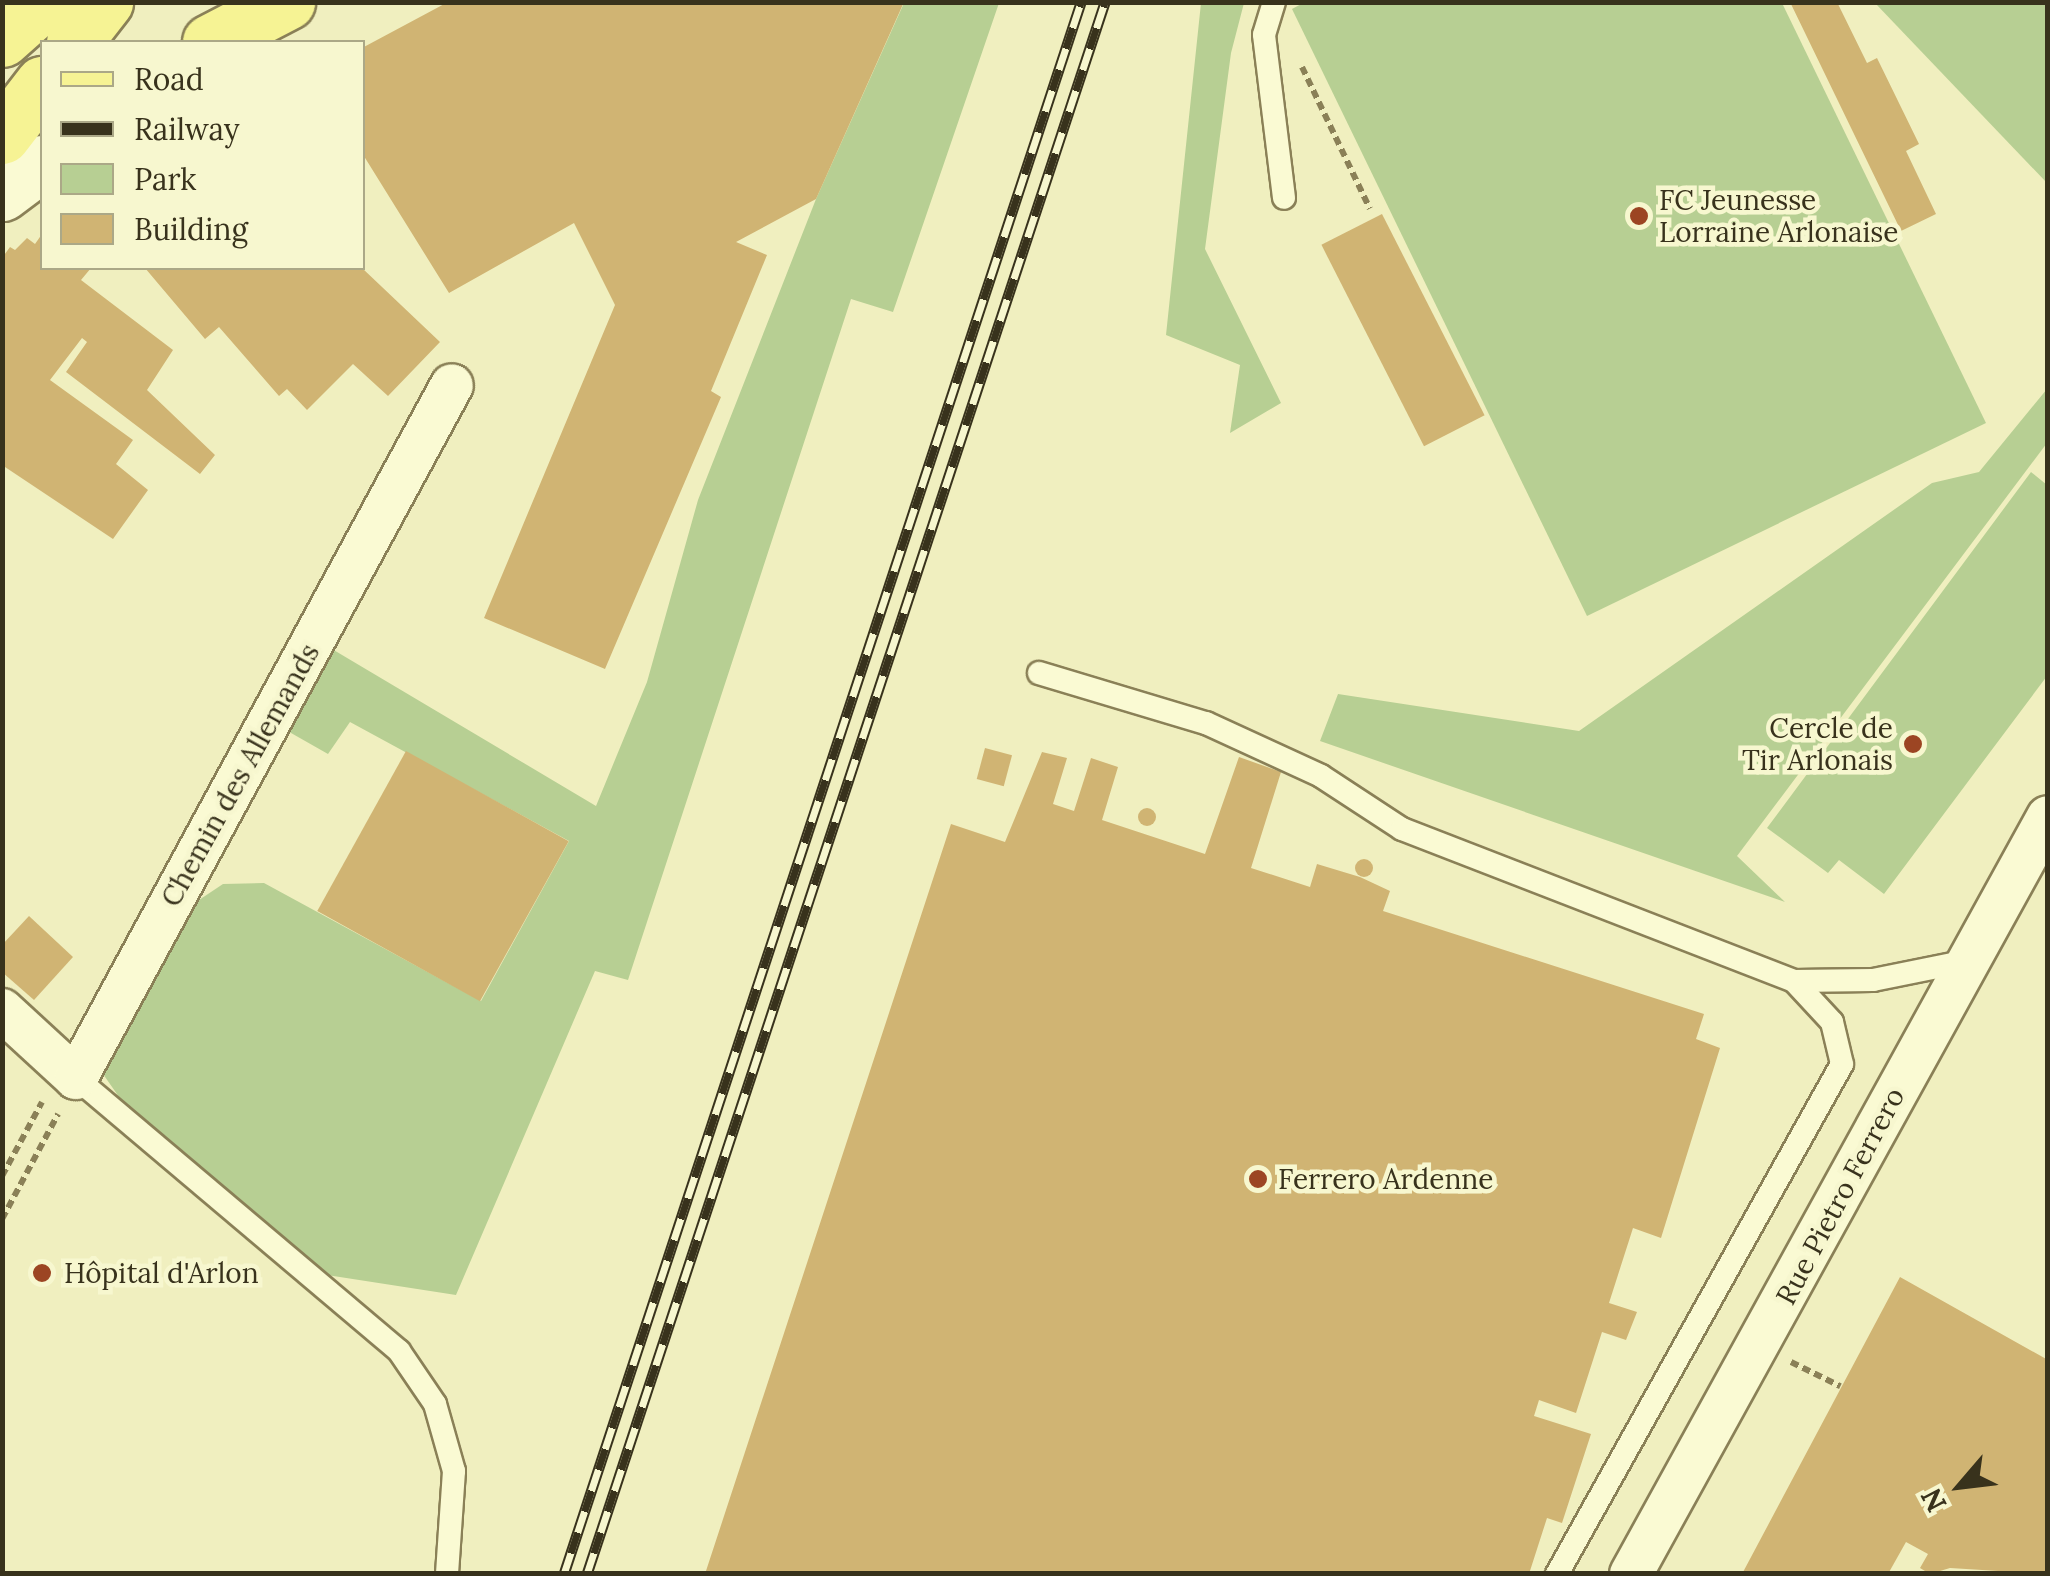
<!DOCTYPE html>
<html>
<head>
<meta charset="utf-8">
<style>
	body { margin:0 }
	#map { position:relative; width:2050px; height:1576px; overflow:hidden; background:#f0efbf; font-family:Lora,serif }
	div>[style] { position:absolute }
	.green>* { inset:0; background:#b7cf93 }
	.building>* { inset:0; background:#d0b473; transform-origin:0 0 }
	.round { border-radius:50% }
	.path>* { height:6px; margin-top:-3px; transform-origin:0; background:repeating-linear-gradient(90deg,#8a8057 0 8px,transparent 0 13px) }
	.roads { filter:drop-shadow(2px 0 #8a8057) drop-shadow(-2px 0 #8a8057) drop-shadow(0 2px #8a8057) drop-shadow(0 -2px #8a8057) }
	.service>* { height:22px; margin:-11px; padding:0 11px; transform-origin:11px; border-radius:11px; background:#fafad3 }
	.minor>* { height:42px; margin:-21px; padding:0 21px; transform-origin:21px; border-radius:21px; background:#fafad3 }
	.secondary>* { height:55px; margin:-27.5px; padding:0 27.5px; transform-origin:27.5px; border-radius:27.5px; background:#fafad3 }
	.primary>* { height:55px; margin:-27.5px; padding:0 27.5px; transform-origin:27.5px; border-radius:27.5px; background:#f6f394 }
	.rail>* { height:11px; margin-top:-5.5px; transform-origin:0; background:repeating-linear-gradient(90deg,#f7f7cf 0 22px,#38321c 0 44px); box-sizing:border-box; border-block:2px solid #38321c }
	.dots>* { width:28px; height:28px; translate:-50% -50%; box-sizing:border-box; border:5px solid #f7f7cf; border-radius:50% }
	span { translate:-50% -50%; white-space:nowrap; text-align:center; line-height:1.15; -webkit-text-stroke:9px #f7f7cf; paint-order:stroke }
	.poi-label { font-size:28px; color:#38321c }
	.left { translate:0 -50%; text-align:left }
	.right { translate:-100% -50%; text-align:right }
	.street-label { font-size:28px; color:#38321c }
	.frame { position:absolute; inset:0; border:5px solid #38321c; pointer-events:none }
	.legend { position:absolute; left:40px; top:40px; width:325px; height:230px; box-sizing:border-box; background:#f7f7cf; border:2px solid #aba887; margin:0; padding:12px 18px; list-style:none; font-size:30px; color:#38321c }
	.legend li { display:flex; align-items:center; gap:20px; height:50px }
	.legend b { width:50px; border:2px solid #aba887 }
	.north { position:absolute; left:1910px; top:1436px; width:100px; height:100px; -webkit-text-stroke:8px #f7f7cf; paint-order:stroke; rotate:242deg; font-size:28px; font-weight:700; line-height:40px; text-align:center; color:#38321c }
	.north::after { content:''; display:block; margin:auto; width:35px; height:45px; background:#38321c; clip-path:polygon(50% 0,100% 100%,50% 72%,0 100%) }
</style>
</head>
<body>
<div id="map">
	<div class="green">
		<i style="clip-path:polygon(1305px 2px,1782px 3px,1986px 423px,1587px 616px,1292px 9px)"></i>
		<i style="clip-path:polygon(904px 3px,999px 3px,893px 312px,851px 299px,628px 980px,595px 971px,456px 1295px,314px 1273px,126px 1107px,103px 1074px,193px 904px,223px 884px,264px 883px,481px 1001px,569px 841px,350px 722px,328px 754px,284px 729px,332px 649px,596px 806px,647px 682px,698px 500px,816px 199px)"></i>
		<i style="clip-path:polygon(1201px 3px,1244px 3px,1231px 53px,1205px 249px,1281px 403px,1230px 433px,1240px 365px,1166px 335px)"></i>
		<i style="clip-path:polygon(1875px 3px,2047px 3px,2047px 183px)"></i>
		<i style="clip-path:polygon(2047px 389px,2047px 443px,1737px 856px,1785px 902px,1320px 741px,1338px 694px,1579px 731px,1932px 483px,1979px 472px)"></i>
		<i style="clip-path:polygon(2031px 472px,2047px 485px,2047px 676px,1884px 894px,1839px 860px,1828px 873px,1767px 828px)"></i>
	</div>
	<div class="building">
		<i style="clip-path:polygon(448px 2px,904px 2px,816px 199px,736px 242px,767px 255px,711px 391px,721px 397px,605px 669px,484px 618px,615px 305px,574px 223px,449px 293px,362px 153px,362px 48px)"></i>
		<i style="clip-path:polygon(1790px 2px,1837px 2px,1867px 63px,1877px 58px,1919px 144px,1906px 151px,1936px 214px,1901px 231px)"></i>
		<i style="left:1382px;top:214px;width:226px;height:68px;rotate:63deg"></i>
		<i style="clip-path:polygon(42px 234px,42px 268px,91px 268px,81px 280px,173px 350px,147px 390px,215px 455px,200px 474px,66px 372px,87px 342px,82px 338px,50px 380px,133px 440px,116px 464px,148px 490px,113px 539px,2px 465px,2px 258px,10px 247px,15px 250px,27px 238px,35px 244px)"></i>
		<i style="clip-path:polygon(145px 268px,362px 268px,440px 342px,388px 396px,353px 364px,307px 410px,287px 389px,279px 396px,219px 327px,205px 339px)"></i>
		<i style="left:985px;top:748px;width:28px;height:32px;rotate:15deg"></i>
		<i style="left:406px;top:751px;width:186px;height:183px;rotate:29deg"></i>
		<i style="clip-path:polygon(1042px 752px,1067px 758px,1053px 804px,1074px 811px,1091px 758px,1118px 767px,1102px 820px,1205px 854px,1239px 757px,1281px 772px,1251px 868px,1310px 887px,1317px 864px,1360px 877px,1390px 891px,1383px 911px,1704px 1014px,1696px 1039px,1720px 1048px,1661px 1238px,1633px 1228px,1609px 1303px,1637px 1312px,1626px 1340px,1602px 1332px,1576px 1413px,1539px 1400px,1534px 1416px,1591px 1434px,1562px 1523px,1547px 1518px,1529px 1574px,705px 1574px,951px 824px,1005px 842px)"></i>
		<i class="round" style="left:1138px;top:808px;width:18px;height:18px"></i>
		<i class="round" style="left:1355px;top:859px;width:18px;height:18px"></i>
		<i style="clip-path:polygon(29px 916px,73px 957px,34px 1000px,2px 972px,2px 945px)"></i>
		<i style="clip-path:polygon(1900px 1277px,2048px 1360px,2048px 1574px,1950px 1568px,1930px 1574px,1920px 1568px,1928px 1554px,1906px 1542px,1888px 1574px,1742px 1574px)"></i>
	</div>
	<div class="path">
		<i style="left:1302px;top:67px;width:157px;rotate:64.4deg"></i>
		<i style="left:2px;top:1176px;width:84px;rotate:-61.6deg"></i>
		<i style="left:2px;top:1219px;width:119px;rotate:-61.9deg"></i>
		<i style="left:1791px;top:1362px;width:55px;rotate:26.1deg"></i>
	</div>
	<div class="roads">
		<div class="service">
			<i style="left:1274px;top:2px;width:34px;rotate:107deg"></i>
			<i style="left:1264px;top:35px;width:164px;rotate:83deg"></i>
			<i style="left:1039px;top:673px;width:174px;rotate:16.7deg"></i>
			<i style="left:1206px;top:723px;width:127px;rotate:24.7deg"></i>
			<i style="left:1321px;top:776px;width:97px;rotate:33.2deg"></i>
			<i style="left:1402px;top:829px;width:420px;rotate:21.2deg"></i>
			<i style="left:1794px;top:981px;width:79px;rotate:-0.7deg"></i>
			<i style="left:1873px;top:980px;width:96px;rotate:-11.4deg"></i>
			<i style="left:76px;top:1078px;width:423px;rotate:40.2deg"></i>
			<i style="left:399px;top:1351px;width:64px;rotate:55.8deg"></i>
			<i style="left:435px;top:1404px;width:70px;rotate:74.2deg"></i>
			<i style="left:454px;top:1471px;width:103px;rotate:93.9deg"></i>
			<i style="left:1557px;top:1574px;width:584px;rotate:-60.8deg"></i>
			<i style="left:1842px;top:1064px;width:43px;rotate:-103.4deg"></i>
			<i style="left:1832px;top:1022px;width:56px;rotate:-132.8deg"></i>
		</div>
		<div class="minor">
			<i style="left:2px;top:1010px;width:100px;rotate:42.6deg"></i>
			<i style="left:76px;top:1078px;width:788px;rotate:-61.52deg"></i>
			<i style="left:1631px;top:1574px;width:864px;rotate:-61.15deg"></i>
		</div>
		<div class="secondary">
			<i style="left:2px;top:193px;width:50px;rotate:-36.9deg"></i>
		</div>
		<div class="primary">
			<i style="left:2px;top:39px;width:56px;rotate:-41.4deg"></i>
			<i style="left:74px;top:42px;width:51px;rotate:-52.2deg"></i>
			<i style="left:210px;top:42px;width:87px;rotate:-27.5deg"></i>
			<i style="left:2px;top:136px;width:66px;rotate:-52.4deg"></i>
		</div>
	</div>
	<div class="rail">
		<i style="left:564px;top:1574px;width:1655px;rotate:-71.79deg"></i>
		<i style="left:587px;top:1574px;width:1655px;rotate:-71.76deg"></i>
	</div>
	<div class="dots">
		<i style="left:1639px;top:216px;background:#9c4523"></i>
		<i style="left:1913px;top:744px;background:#9c4523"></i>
		<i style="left:1258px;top:1179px;background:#9c4523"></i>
		<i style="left:42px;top:1273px;background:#9c4523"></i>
	</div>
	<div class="poi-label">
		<span class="left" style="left:1659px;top:216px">FC Jeunesse<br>Lorraine Arlonaise</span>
		<span class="right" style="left:1893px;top:744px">Cercle de<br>Tir Arlonais</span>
		<span class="left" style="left:1278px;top:1179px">Ferrero Ardenne</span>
		<span class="left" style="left:64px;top:1273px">Hôpital d'Arlon</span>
	</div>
	<div class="street-label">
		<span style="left:240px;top:775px;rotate:-61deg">Chemin des Allemands</span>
		<span style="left:1840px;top:1196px;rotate:-62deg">Rue Pietro Ferrero</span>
	</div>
	<div class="frame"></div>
	<ul class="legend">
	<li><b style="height:12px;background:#f6f394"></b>Road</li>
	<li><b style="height:12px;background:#38321c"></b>Railway</li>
	<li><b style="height:28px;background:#b7cf93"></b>Park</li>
	<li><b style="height:28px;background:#d0b473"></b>Building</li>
	</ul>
	<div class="north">N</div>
</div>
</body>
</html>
